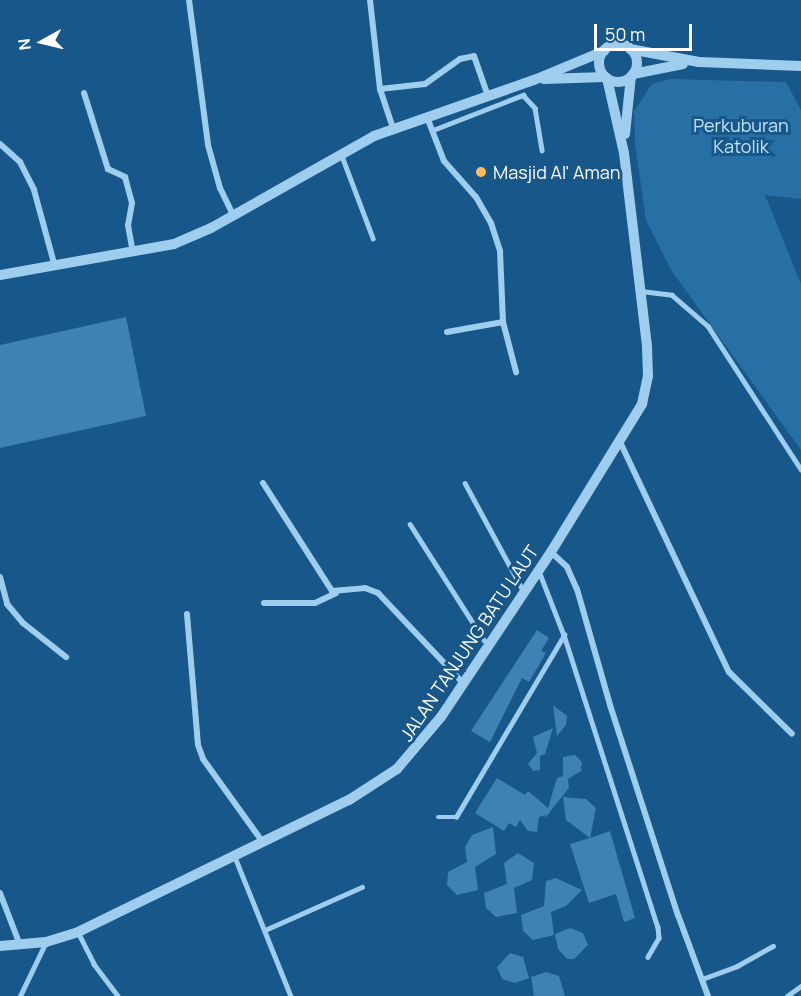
<!DOCTYPE html>
<html>
<head>
<meta charset="utf-8">
<style>
	body { margin:0 }
	#map { position:relative; width:801px; height:996px; overflow:hidden; background:#175789; font-family:Manrope,sans-serif }
	div>[style] { position:absolute }
	.green>* { inset:0; background:#2670a6 }
	.building>* { inset:0; background:#3f81b2 }
	.service>* { height:4.5px; margin:-2.25px; padding:0 2.25px; transform-origin:2.25px; border-radius:2.25px; background:#9ecdee }
	.minor>* { height:6px; margin:-3px; padding:0 3px; transform-origin:3px; border-radius:3px; background:#9ecdee }
	.tertiary>* { height:10px; margin:-5px; padding:0 5px; transform-origin:5px; border-radius:5px; background:#9ecdee }
	.tertiary>.ring { margin:-5px; padding:0; box-sizing:content-box; background:none; border:10px solid #9ecdee; border-radius:50% }
	.dots>* { width:16px; height:16px; translate:-50% -50%; box-sizing:border-box; border:3px solid #175789; border-radius:50% }
	span { translate:-50% -50%; white-space:nowrap; text-align:center; line-height:1.15; -webkit-text-stroke:6px #175789; paint-order:stroke }
	.park-label { font-size:18px; color:#c4e4fa }
	.poi-label { font-size:18px; color:#fff }
	.left { translate:0 -50%; text-align:left }
	.street-label { font-size:18px; color:#fff }
	.north { position:absolute; left:12px; top:12px; width:60px; height:60px; -webkit-text-stroke:4px #175789; paint-order:stroke; rotate:262deg; font-size:16px; font-weight:700; line-height:24px; text-align:center; color:#fff }
	.north::after { content:''; display:block; margin:auto; width:21px; height:27px; background:#fff; clip-path:polygon(50% 0,100% 100%,50% 72%,0 100%) }
	.scale { position:absolute; left:594px; top:24px; width:98px; height:27px; box-sizing:border-box; border:3px solid #fff; border-top:0; padding-left:8px; font-size:18px; line-height:21px; white-space:nowrap; color:#fff; -webkit-text-stroke:4px #175789; paint-order:stroke }
</style>
</head>
<body>
<div id="map">
	<div class="green">
		<i style="clip-path:polygon(670px 79px,786px 82px,801px 110px,801px 199px,765px 195px,801px 284px,801px 450px,671px 270px,646px 220px,635px 144px,634px 111px,652px 84px)"></i>
	</div>
	<div class="building">
		<i style="clip-path:polygon(126px 317px,146px 416px,0 448px,0 345px)"></i>
		<i style="clip-path:polygon(537px 630px,549px 638px,541px 651px,546px 653px,529px 682px,522px 678px,490px 742px,471px 731px)"></i>
		<i style="clip-path:polygon(553px 705px,567px 716px,566px 725px,557px 736px)"></i>
		<i style="clip-path:polygon(553px 728px,545px 754px,540px 756px,540px 770px,533px 771px,528px 764px,537px 753px,533px 737px)"></i>
		<i style="clip-path:polygon(575px 755px,582px 762px,581px 771px,568px 779px,569px 788px,545px 818px,545px 815px,539px 817px,537px 832px,528px 831px,520px 820px,516px 827px,509px 823px,504px 831px,475px 813px,497px 778px,525px 795px,528px 791px,548px 808px,557px 778px,563px 776px,563px 757px)"></i>
		<i style="clip-path:polygon(563px 797px,586px 799px,596px 808px,590px 838px,610px 831px,635px 918px,624px 922px,616px 894px,589px 903px,570px 844px,590px 838px,566px 820px)"></i>
		<i style="clip-path:polygon(493px 827px,496px 854px,475px 867px,478px 890px,457px 895px,447px 885px,448px 872px,467px 862px,465px 847px,472px 835px)"></i>
		<i style="clip-path:polygon(518px 853px,534px 863px,532px 880px,514px 888px,517px 913px,496px 917px,486px 908px,484px 893px,507px 884px,504px 863px)"></i>
		<i style="clip-path:polygon(556px 878px,582px 890px,566px 906px,551px 912px,554px 935px,533px 940px,523px 931px,521px 915px,544px 906px,546px 881px)"></i>
		<i style="clip-path:polygon(570px 928px,583px 933px,588px 945px,574px 959px,567px 959px,558px 949px,555px 934px)"></i>
		<i style="clip-path:polygon(510px 953px,523px 957px,529px 978px,515px 983px,502px 979px,497px 967px)"></i>
		<i style="clip-path:polygon(546px 972px,559px 976px,565px 996px,534px 996px,531px 977px)"></i>
	</div>
	<div class="service">
		<i style="left:433px;top:130px;width:97px;rotate:-21.3deg"></i>
		<i style="left:523px;top:95px;width:18px;rotate:47deg"></i>
		<i style="left:535px;top:108px;width:43px;rotate:80.5deg"></i>
		<i style="left:342px;top:156px;width:88px;rotate:69.3deg"></i>
		<i style="left:641px;top:291px;width:31px;rotate:7deg"></i>
		<i style="left:672px;top:295px;width:48px;rotate:40.7deg"></i>
		<i style="left:708px;top:326px;width:171px;rotate:57deg"></i>
		<i style="left:465px;top:483px;width:124px;rotate:61.6deg"></i>
		<i style="left:410px;top:524px;width:143px;rotate:57.5deg"></i>
		<i style="left:539px;top:571px;width:69px;rotate:68.7deg"></i>
		<i style="left:564px;top:635px;width:307px;rotate:72.2deg"></i>
		<i style="left:658px;top:927px;width:11px;rotate:85deg"></i>
		<i style="left:659px;top:938px;width:22px;rotate:120deg"></i>
		<i style="left:438px;top:817px;width:18px"></i>
		<i style="left:456px;top:817px;width:212px;rotate:-59.3deg"></i>
		<i style="left:235px;top:857px;width:150px;rotate:68.1deg"></i>
		<i style="left:265px;top:930px;width:106px;rotate:-23.9deg"></i>
		<i style="left:78px;top:932px;width:36px;rotate:63deg"></i>
		<i style="left:94px;top:964px;width:40px;rotate:53deg"></i>
		<i style="left:702px;top:979px;width:37px;rotate:-20deg"></i>
		<i style="left:737px;top:966px;width:41px;rotate:-29.1deg"></i>
		<i style="left:20px;top:996px;width:58px;rotate:-64.3deg"></i>
		<i style="left:787px;top:996px;width:17px;rotate:-36deg"></i>
	</div>
	<div class="minor">
		<i style="left:189px;top:0;width:146px;rotate:82.5deg"></i>
		<i style="left:208px;top:145px;width:45px;rotate:74.4deg"></i>
		<i style="left:220px;top:188px;width:30px;rotate:64deg"></i>
		<i style="left:370px;top:0;width:90px;rotate:83.6deg"></i>
		<i style="left:380px;top:89px;width:41px;rotate:71.6deg"></i>
		<i style="left:380px;top:89px;width:45px;rotate:-6.3deg"></i>
		<i style="left:425px;top:84px;width:43px;rotate:-35.5deg"></i>
		<i style="left:460px;top:59px;width:14px;rotate:-12deg"></i>
		<i style="left:474px;top:56px;width:42px;rotate:70.7deg"></i>
		<i style="left:84px;top:93px;width:80px;rotate:72.5deg"></i>
		<i style="left:108px;top:169px;width:19px;rotate:25deg"></i>
		<i style="left:125px;top:177px;width:27px;rotate:75deg"></i>
		<i style="left:132px;top:203px;width:22px;rotate:100deg"></i>
		<i style="left:128px;top:225px;width:27px;rotate:80deg"></i>
		<i style="left:427px;top:117px;width:47px;rotate:68.9deg"></i>
		<i style="left:444px;top:161px;width:48px;rotate:48.4deg"></i>
		<i style="left:476px;top:197px;width:30px;rotate:60deg"></i>
		<i style="left:491px;top:223px;width:29px;rotate:72deg"></i>
		<i style="left:500px;top:251px;width:71px;rotate:87.6deg"></i>
		<i style="left:503px;top:322px;width:52px;rotate:75.4deg"></i>
		<i style="left:0;top:144px;width:27px;rotate:42deg"></i>
		<i style="left:20px;top:162px;width:31px;rotate:63deg"></i>
		<i style="left:34px;top:190px;width:76px;rotate:74.7deg"></i>
		<i style="left:447px;top:332px;width:57px;rotate:-10.1deg"></i>
		<i style="left:621px;top:444px;width:252px;rotate:64.7deg"></i>
		<i style="left:729px;top:672px;width:88px;rotate:44.5deg"></i>
		<i style="left:263px;top:483px;width:128px;rotate:57.4deg"></i>
		<i style="left:332px;top:591px;width:33px;rotate:-5deg"></i>
		<i style="left:365px;top:588px;width:14px;rotate:21deg"></i>
		<i style="left:378px;top:593px;width:125px;rotate:46.6deg"></i>
		<i style="left:551px;top:552px;width:22px;rotate:43deg"></i>
		<i style="left:567px;top:567px;width:24px;rotate:66deg"></i>
		<i style="left:577px;top:589px;width:121px;rotate:74.1deg"></i>
		<i style="left:610px;top:705px;width:221px;rotate:72.1deg"></i>
		<i style="left:678px;top:915px;width:86px;rotate:69.7deg"></i>
		<i style="left:0;top:577px;width:28px;rotate:75deg"></i>
		<i style="left:7px;top:604px;width:25px;rotate:50deg"></i>
		<i style="left:23px;top:623px;width:55px;rotate:38.3deg"></i>
		<i style="left:264px;top:603px;width:51px"></i>
		<i style="left:315px;top:603px;width:23px;rotate:-25deg"></i>
		<i style="left:187px;top:614px;width:131px;rotate:85.2deg"></i>
		<i style="left:198px;top:745px;width:15px;rotate:70deg"></i>
		<i style="left:203px;top:759px;width:101px;rotate:54.3deg"></i>
		<i style="left:0;top:893px;width:56px;rotate:69deg"></i>
	</div>
	<div class="tertiary">
		<i class="ring" style="left:599px;top:44px;width:28px;height:28px"></i>
		<i style="left:630px;top:49px;width:70px;rotate:10.7deg"></i>
		<i style="left:699px;top:62px;width:102px;rotate:2.2deg"></i>
		<i style="left:633px;top:74px;width:51px;rotate:-11.3deg"></i>
		<i style="left:544px;top:79px;width:61px;rotate:-1.9deg"></i>
		<i style="left:625px;top:134px;width:58px;rotate:-84.1deg"></i>
		<i style="left:0;top:275px;width:177px;rotate:-10.1deg"></i>
		<i style="left:174px;top:244px;width:40px;rotate:-23.4deg"></i>
		<i style="left:211px;top:228px;width:187px;rotate:-29.4deg"></i>
		<i style="left:374px;top:136px;width:170px;rotate:-19.3deg"></i>
		<i style="left:534px;top:80px;width:76px;rotate:-22.5deg"></i>
		<i style="left:0;top:946px;width:46px;rotate:-5deg"></i>
		<i style="left:46px;top:942px;width:34px;rotate:-17deg"></i>
		<i style="left:78px;top:932px;width:301px;rotate:-26deg"></i>
		<i style="left:349px;top:800px;width:57px;rotate:-32.9deg"></i>
		<i style="left:397px;top:769px;width:68px;rotate:-49.8deg"></i>
		<i style="left:441px;top:717px;width:198px;rotate:-56.3deg"></i>
		<i style="left:551px;top:552px;width:174px;rotate:-58.4deg"></i>
		<i style="left:642px;top:404px;width:29px;rotate:-78deg"></i>
		<i style="left:648px;top:376px;width:30px;rotate:-92deg"></i>
		<i style="left:647px;top:346px;width:194px;rotate:-96.8deg"></i>
		<i style="left:624px;top:153px;width:77px;rotate:-102.8deg"></i>
	</div>
	<div class="dots">
		<i style="left:481px;top:172px;background:#ffbb5b"></i>
	</div>
	<div class="park-label">
		<span style="left:741px;top:136px">Perkuburan<br>Katolik</span>
	</div>
	<div class="poi-label">
		<span class="left" style="left:493px;top:172px">Masjid Al' Aman</span>
	</div>
	<div class="street-label">
		<span style="left:469px;top:643px;rotate:-56deg">JALAN TANJUNG BATU LAUT</span>
	</div>
	<div class="north">N</div>
	<div class="scale">50 m</div>
</div>
</body>
</html>
